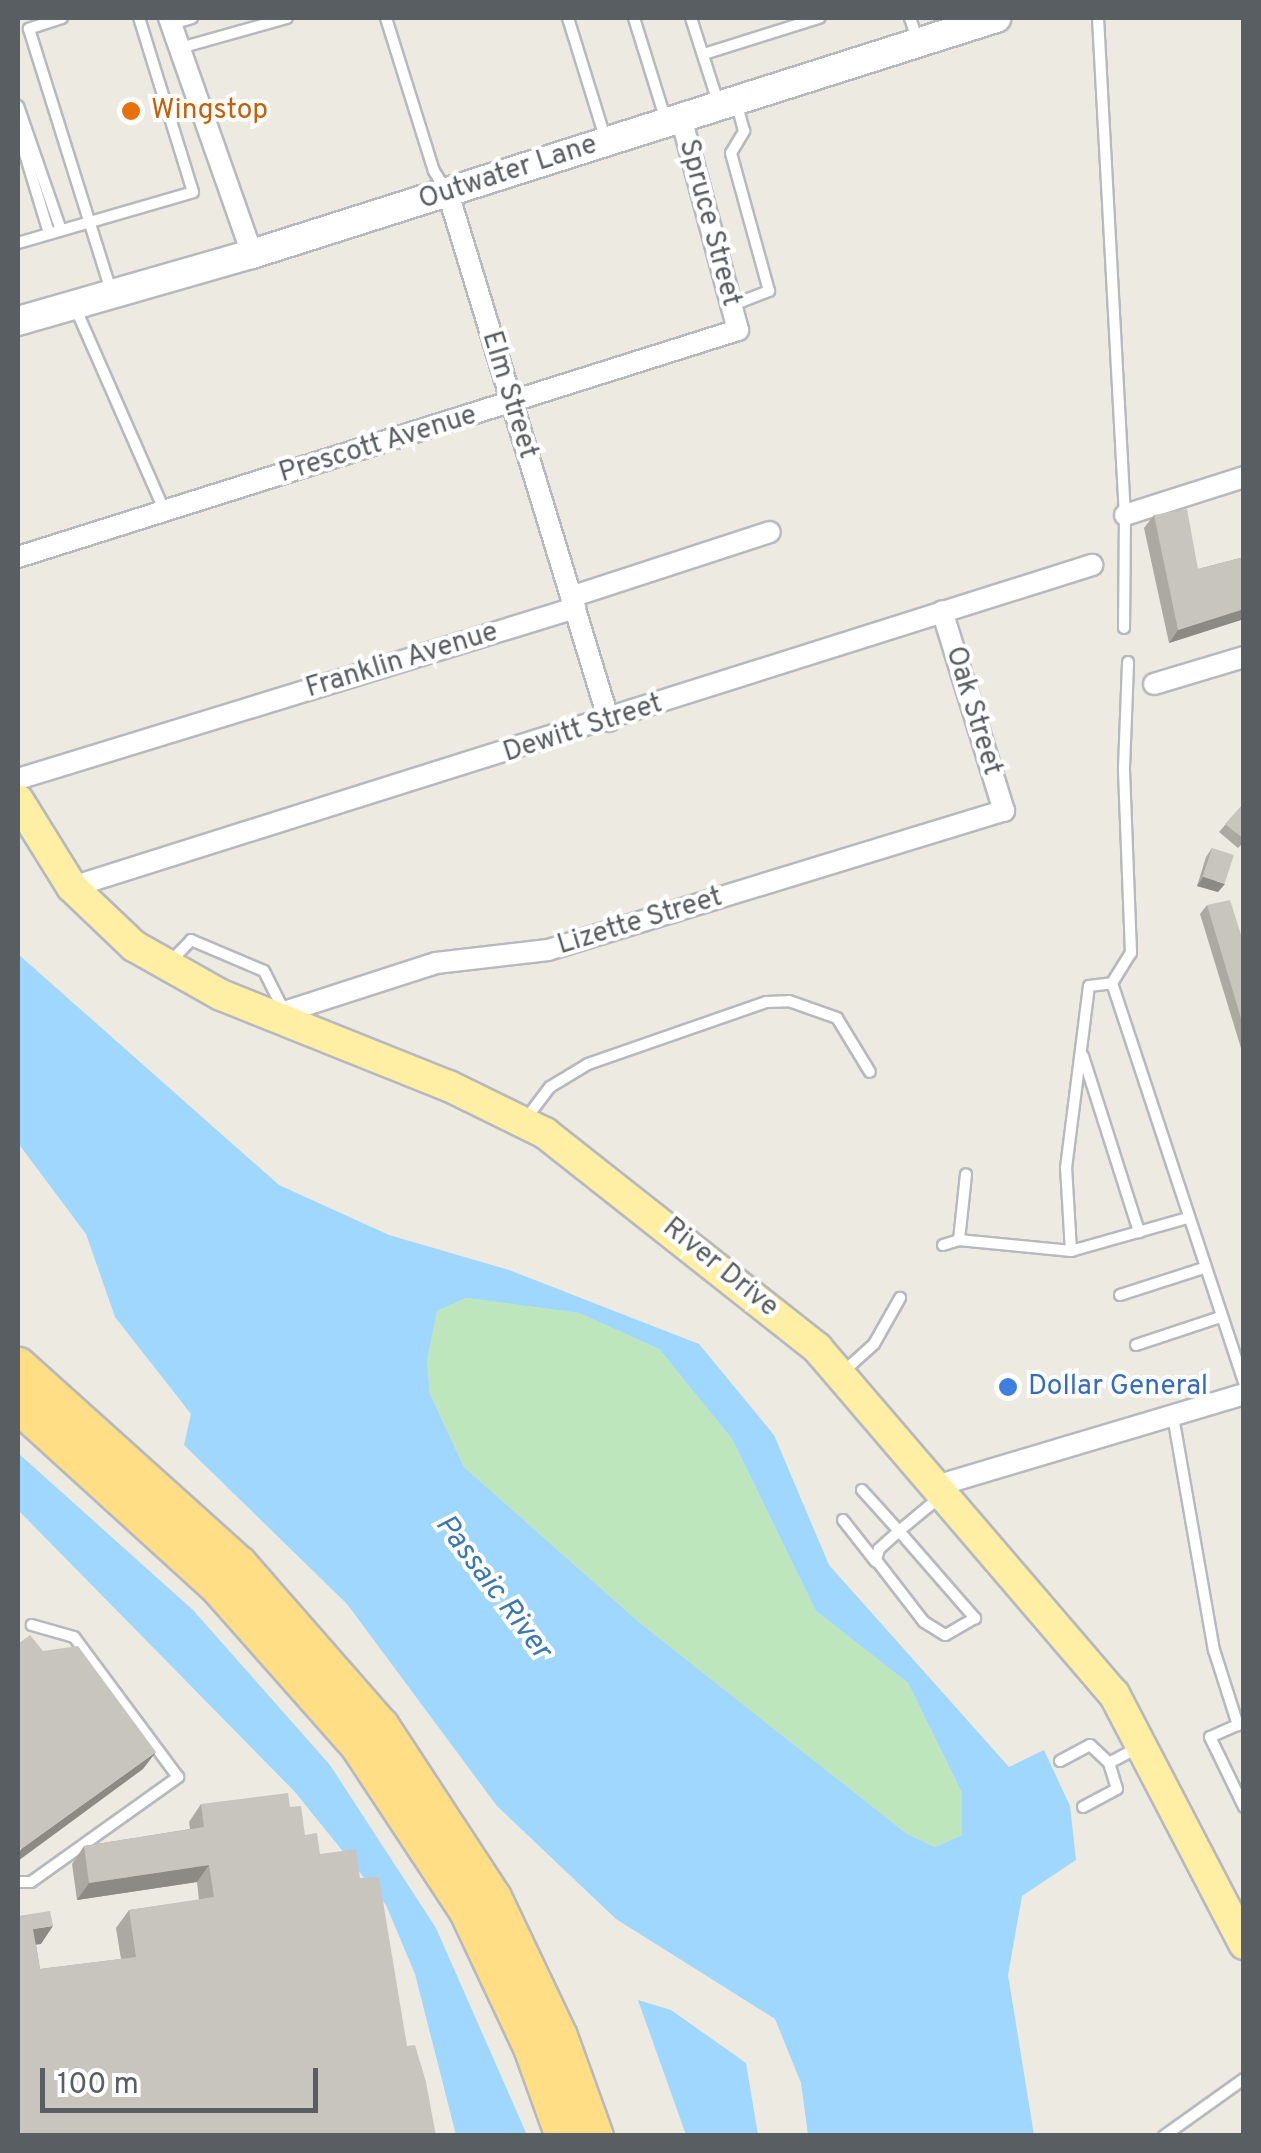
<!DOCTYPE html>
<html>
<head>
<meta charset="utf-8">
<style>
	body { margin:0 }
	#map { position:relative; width:1261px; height:2153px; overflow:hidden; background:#edeae1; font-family:Overpass,sans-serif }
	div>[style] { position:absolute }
	.green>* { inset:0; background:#bde6bc }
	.water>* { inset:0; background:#9fd7ff }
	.roads { filter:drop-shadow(2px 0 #b6b9be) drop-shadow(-2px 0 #b6b9be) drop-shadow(0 2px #b6b9be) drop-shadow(0 -2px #b6b9be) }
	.lane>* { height:10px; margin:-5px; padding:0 5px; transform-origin:5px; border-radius:5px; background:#fff }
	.street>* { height:20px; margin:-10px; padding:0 10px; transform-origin:10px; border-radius:10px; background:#fff }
	.secondary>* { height:28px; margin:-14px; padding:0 14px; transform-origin:14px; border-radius:14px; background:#fff }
	.primary>* { height:30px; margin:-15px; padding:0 15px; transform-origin:15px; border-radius:15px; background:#ffefa4 }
	.highway>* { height:35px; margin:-17.5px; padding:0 17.5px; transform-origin:17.5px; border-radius:17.5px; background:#ffde86 }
	.wall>* { inset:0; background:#aca9a3 }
	.shaded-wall>* { inset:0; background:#8c8a85 }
	.building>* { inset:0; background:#c8c5be; transform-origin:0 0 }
	.dots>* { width:28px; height:28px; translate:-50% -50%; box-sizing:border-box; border:5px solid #fff; border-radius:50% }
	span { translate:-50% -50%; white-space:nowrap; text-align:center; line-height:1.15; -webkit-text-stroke:8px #fff; paint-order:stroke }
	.food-label { font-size:28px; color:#c56008 }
	.left { translate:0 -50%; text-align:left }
	.street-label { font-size:28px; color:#595e62 }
	.shop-label { font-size:28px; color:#366cbe }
	.water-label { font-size:30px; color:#3a77b3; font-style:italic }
	.frame { position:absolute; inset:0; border:20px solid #595e62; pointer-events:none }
	.scale { position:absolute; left:40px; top:2068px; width:278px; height:45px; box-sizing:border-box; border:5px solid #595e62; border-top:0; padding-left:12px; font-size:30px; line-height:35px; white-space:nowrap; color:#595e62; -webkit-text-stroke:8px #fff; paint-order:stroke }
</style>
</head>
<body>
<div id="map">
	<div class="green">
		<i style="clip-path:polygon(466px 1298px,579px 1313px,659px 1349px,732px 1439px,816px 1611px,908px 1683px,962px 1793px,962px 1835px,935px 1847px,907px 1834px,640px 1623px,464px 1467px,430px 1394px,427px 1361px,437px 1311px)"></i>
	</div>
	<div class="water">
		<i style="clip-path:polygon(evenodd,18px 954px,279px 1185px,389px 1235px,509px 1270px,699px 1344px,774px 1435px,829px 1565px,1009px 1767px,1044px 1750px,1070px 1806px,1076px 1860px,1022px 1896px,1008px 1975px,1034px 2135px,808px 2135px,801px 2083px,775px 2019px,616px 1919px,497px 1806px,347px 1604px,184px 1445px,191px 1414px,115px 1317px,86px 1234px,18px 1143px,18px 954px,466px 1298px,579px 1313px,659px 1349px,732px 1439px,816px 1611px,908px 1683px,962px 1793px,962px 1835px,935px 1847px,907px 1834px,640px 1623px,464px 1467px,430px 1394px,427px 1361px,437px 1311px,466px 1298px)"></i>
		<i style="clip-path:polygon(18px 1453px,193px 1610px,330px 1765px,436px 1928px,527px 2135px,456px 2135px,415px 1974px,386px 1905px,295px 1792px,18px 1510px)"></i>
		<i style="clip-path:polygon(638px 2000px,671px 2010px,746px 2063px,758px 2135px,686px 2135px)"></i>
	</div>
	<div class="roads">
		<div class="lane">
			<i style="left:62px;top:18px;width:35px;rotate:162deg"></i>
			<i style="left:29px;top:29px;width:274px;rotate:72.6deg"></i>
			<i style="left:386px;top:18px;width:160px;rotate:72.6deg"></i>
			<i style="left:434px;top:171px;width:25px;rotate:58deg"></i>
			<i style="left:568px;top:18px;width:129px;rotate:72.8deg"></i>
			<i style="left:634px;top:18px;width:108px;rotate:72.7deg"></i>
			<i style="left:691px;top:18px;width:88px;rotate:72.2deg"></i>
			<i style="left:910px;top:18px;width:24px;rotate:71deg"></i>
			<i style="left:1098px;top:18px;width:498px;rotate:86.9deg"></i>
			<i style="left:1125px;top:515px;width:113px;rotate:90.5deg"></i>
			<i style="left:172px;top:24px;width:21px;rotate:-17deg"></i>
			<i style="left:180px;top:48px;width:111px;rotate:-15.7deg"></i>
			<i style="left:704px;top:54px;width:121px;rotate:-17.4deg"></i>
			<i style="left:18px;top:106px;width:131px;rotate:70.9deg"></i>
			<i style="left:18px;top:131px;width:107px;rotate:73.1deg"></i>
			<i style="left:18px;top:243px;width:182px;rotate:-16.2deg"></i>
			<i style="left:193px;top:192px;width:182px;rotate:-107.2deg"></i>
			<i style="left:730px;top:306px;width:42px;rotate:-21deg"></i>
			<i style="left:769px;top:291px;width:143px;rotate:-105.4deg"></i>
			<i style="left:731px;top:153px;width:26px;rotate:-59deg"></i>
			<i style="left:744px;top:131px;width:30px;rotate:-105deg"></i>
			<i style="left:75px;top:307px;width:222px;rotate:66.3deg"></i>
			<i style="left:171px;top:961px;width:29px;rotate:-46deg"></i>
			<i style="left:191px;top:940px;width:79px;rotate:23deg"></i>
			<i style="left:264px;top:971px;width:45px;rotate:63.4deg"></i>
			<i style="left:1112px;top:983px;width:36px;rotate:-58deg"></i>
			<i style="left:1131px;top:953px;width:185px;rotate:-92.2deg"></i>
			<i style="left:1124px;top:768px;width:106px;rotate:-87.8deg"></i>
			<i style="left:1083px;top:1056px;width:185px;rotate:72.3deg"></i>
			<i style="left:525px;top:1120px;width:41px;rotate:-52.9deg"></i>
			<i style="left:550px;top:1087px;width:44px;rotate:-31.2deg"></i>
			<i style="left:588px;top:1064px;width:188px;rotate:-19.2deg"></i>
			<i style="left:766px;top:1002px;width:23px;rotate:-2deg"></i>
			<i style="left:789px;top:1001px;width:51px;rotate:19.5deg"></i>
			<i style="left:837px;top:1018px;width:63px;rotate:58.6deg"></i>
			<i style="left:959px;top:1240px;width:66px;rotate:-83.9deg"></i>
			<i style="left:943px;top:1245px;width:17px;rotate:-17deg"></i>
			<i style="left:959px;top:1240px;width:113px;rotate:5.6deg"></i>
			<i style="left:1071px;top:1251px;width:83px;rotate:-93.4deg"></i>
			<i style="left:1066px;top:1168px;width:183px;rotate:-82.8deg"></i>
			<i style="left:1089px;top:986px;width:23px;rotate:-7deg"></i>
			<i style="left:1112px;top:983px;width:421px;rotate:71.7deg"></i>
			<i style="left:1071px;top:1251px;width:122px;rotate:-15.8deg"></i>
			<i style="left:1120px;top:1295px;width:88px;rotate:-17.8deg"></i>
			<i style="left:1136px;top:1345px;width:89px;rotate:-18.4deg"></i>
			<i style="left:843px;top:1372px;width:42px;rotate:-42.1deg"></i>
			<i style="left:874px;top:1344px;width:53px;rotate:-60.5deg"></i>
			<i style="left:1173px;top:1416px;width:238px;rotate:80.1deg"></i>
			<i style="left:1214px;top:1650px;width:79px;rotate:72.3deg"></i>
			<i style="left:862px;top:1490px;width:55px;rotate:47.9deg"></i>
			<i style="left:899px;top:1531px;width:116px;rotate:48.9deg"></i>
			<i style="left:975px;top:1618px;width:34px;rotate:150deg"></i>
			<i style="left:945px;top:1635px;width:25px;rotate:-148deg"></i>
			<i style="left:924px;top:1622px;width:78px;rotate:-127.7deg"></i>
			<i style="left:876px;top:1560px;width:11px;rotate:-75deg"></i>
			<i style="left:879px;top:1549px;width:27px;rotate:-42deg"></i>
			<i style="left:899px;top:1531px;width:55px;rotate:-39.8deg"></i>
			<i style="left:843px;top:1520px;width:53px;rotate:51.8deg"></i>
			<i style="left:1244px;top:1722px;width:37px;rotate:156deg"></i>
			<i style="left:1210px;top:1737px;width:78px;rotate:64.1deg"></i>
			<i style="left:1060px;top:1761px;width:34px;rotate:-28deg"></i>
			<i style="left:1090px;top:1745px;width:26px;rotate:43deg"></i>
			<i style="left:1083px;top:1807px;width:38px;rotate:-28deg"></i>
			<i style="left:1117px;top:1789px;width:27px;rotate:-107deg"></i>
			<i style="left:1109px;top:1763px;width:34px;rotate:-28deg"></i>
			<i style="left:18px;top:1882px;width:13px"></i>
			<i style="left:31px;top:1882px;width:181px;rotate:-35.5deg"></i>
			<i style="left:178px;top:1777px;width:174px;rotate:-126.6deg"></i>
			<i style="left:74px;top:1637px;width:44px;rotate:-164.1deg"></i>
			<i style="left:1164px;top:2136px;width:98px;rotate:-35.5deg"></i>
		</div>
		<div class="street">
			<i style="left:169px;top:18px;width:250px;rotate:70.6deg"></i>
			<i style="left:448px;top:193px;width:552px;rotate:73.04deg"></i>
			<i style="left:1125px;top:515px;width:125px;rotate:-17.7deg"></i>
			<i style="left:18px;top:557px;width:755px;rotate:-17.5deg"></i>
			<i style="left:738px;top:330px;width:220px;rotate:-105deg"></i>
			<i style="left:571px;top:597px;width:209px;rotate:-18.1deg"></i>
			<i style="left:1154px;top:684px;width:94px;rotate:-16.7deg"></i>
			<i style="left:18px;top:779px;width:583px;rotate:-17.07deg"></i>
			<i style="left:72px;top:887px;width:1070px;rotate:-17.52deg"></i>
			<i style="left:272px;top:1016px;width:172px;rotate:-17.9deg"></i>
			<i style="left:436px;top:963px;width:113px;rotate:-6.6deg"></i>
			<i style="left:548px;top:950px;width:477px;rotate:-17deg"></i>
			<i style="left:1004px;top:811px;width:209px;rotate:-107.2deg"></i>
			<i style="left:936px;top:1486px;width:321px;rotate:-16.6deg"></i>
		</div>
		<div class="secondary">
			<i style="left:18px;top:321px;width:243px;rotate:-16deg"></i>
			<i style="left:252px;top:254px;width:781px;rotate:-17.6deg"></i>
		</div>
		<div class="primary">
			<i style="left:18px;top:800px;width:102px;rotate:58.2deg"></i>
			<i style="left:72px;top:887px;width:86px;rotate:43.6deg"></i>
			<i style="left:134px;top:946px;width:100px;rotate:29.4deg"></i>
			<i style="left:221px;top:995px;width:245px;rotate:21.8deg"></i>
			<i style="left:449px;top:1086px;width:107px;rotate:26.1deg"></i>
			<i style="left:545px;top:1133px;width:347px;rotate:38.3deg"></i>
			<i style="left:817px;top:1348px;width:456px;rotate:49.4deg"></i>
			<i style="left:1114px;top:1694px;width:282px;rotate:62.5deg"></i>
		</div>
		<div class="highway">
			<i style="left:18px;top:1365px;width:297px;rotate:42deg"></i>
			<i style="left:239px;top:1564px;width:215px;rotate:48.8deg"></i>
			<i style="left:381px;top:1726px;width:204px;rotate:56.8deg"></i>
			<i style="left:493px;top:1897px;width:154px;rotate:64.6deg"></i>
			<i style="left:559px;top:2036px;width:106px;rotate:70.2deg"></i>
			<i style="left:18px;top:1405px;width:269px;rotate:42.3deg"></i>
			<i style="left:217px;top:1586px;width:211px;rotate:48.5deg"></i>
			<i style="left:357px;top:1744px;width:200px;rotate:56.6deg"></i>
			<i style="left:467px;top:1911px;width:150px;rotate:64.8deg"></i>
			<i style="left:531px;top:2047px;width:95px;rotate:70.2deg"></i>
		</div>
	</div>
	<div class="wall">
		<i style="clip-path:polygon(1154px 515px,1198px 569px,1244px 557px,1244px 619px,1169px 643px,1144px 528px)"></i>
		<i style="clip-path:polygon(1244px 803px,1244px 842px,1238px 848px,1219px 832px)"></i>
		<i style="clip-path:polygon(1212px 848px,1218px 892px,1197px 886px,1206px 857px)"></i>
		<i style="clip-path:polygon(1207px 905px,1244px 944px,1244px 1058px,1200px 914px)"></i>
		<i style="clip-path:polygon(201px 1804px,290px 1807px,18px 2136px,18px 1916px,41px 1944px,36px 1944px,40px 1969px,121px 1959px,116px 1928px,129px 1910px,199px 1900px,197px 1882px,77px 1900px,72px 1864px,84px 1846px,190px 1829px,189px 1822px)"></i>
	</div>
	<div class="shaded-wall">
		<i style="clip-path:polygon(1244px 609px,1244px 619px,1169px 643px,1178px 630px)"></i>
		<i style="clip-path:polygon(1203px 877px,1225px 884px,1218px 892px,1197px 886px)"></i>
		<i style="clip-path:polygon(156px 1752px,143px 1769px,18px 1861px,18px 1855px,21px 1849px)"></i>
		<i style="clip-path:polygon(209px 1865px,197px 1882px,77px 1900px,89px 1883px)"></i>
		<i style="clip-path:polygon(53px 1926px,41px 1944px,21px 1947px,33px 1929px)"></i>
	</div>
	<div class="building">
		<i style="clip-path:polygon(1187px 509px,1198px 569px,1244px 557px,1244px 609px,1178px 630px,1154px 515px)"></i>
		<i style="clip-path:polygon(1244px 803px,1244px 839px,1225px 824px)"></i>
		<i style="left:1212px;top:848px;width:23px;height:30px;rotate:18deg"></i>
		<i style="clip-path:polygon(1230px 900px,1244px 944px,1244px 1028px,1207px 905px)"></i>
		<i style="clip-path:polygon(30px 1635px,43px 1651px,78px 1646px,156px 1752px,21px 1849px,18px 1844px,18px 1644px)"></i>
		<i style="clip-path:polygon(288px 1793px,290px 1807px,301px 1806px,305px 1835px,317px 1833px,320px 1854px,356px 1849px,360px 1878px,379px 1877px,407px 2046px,415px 2045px,426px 2082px,436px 2136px,18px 2136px,18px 1916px,50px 1911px,53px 1926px,33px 1929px,40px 1969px,136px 1957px,129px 1910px,214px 1897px,209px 1865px,89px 1883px,84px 1846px,204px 1827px,201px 1804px)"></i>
	</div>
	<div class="dots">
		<i style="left:131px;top:111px;background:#e8710a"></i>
		<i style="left:1008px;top:1387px;background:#3f7fe0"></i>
	</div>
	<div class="food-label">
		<span class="left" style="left:151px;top:111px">Wingstop</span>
	</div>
	<div class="street-label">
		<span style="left:508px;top:173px;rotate:-18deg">Outwater Lane</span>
		<span style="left:709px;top:223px;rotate:75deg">Spruce Street</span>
		<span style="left:509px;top:395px;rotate:73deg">Elm Street</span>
		<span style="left:378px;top:445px;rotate:-17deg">Prescott Avenue</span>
		<span style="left:402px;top:661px;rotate:-17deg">Franklin Avenue</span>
		<span style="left:973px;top:711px;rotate:73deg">Oak Street</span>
		<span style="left:583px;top:729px;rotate:-18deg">Dewitt Street</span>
		<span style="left:640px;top:922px;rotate:-17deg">Lizette Street</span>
		<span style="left:720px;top:1268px;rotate:39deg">River Drive</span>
	</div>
	<div class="shop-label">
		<span class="left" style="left:1028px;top:1387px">Dollar General</span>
	</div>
	<div class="water-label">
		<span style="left:492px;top:1588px;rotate:53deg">Passaic River</span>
	</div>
	<div class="frame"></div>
	<div class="scale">100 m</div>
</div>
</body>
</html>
